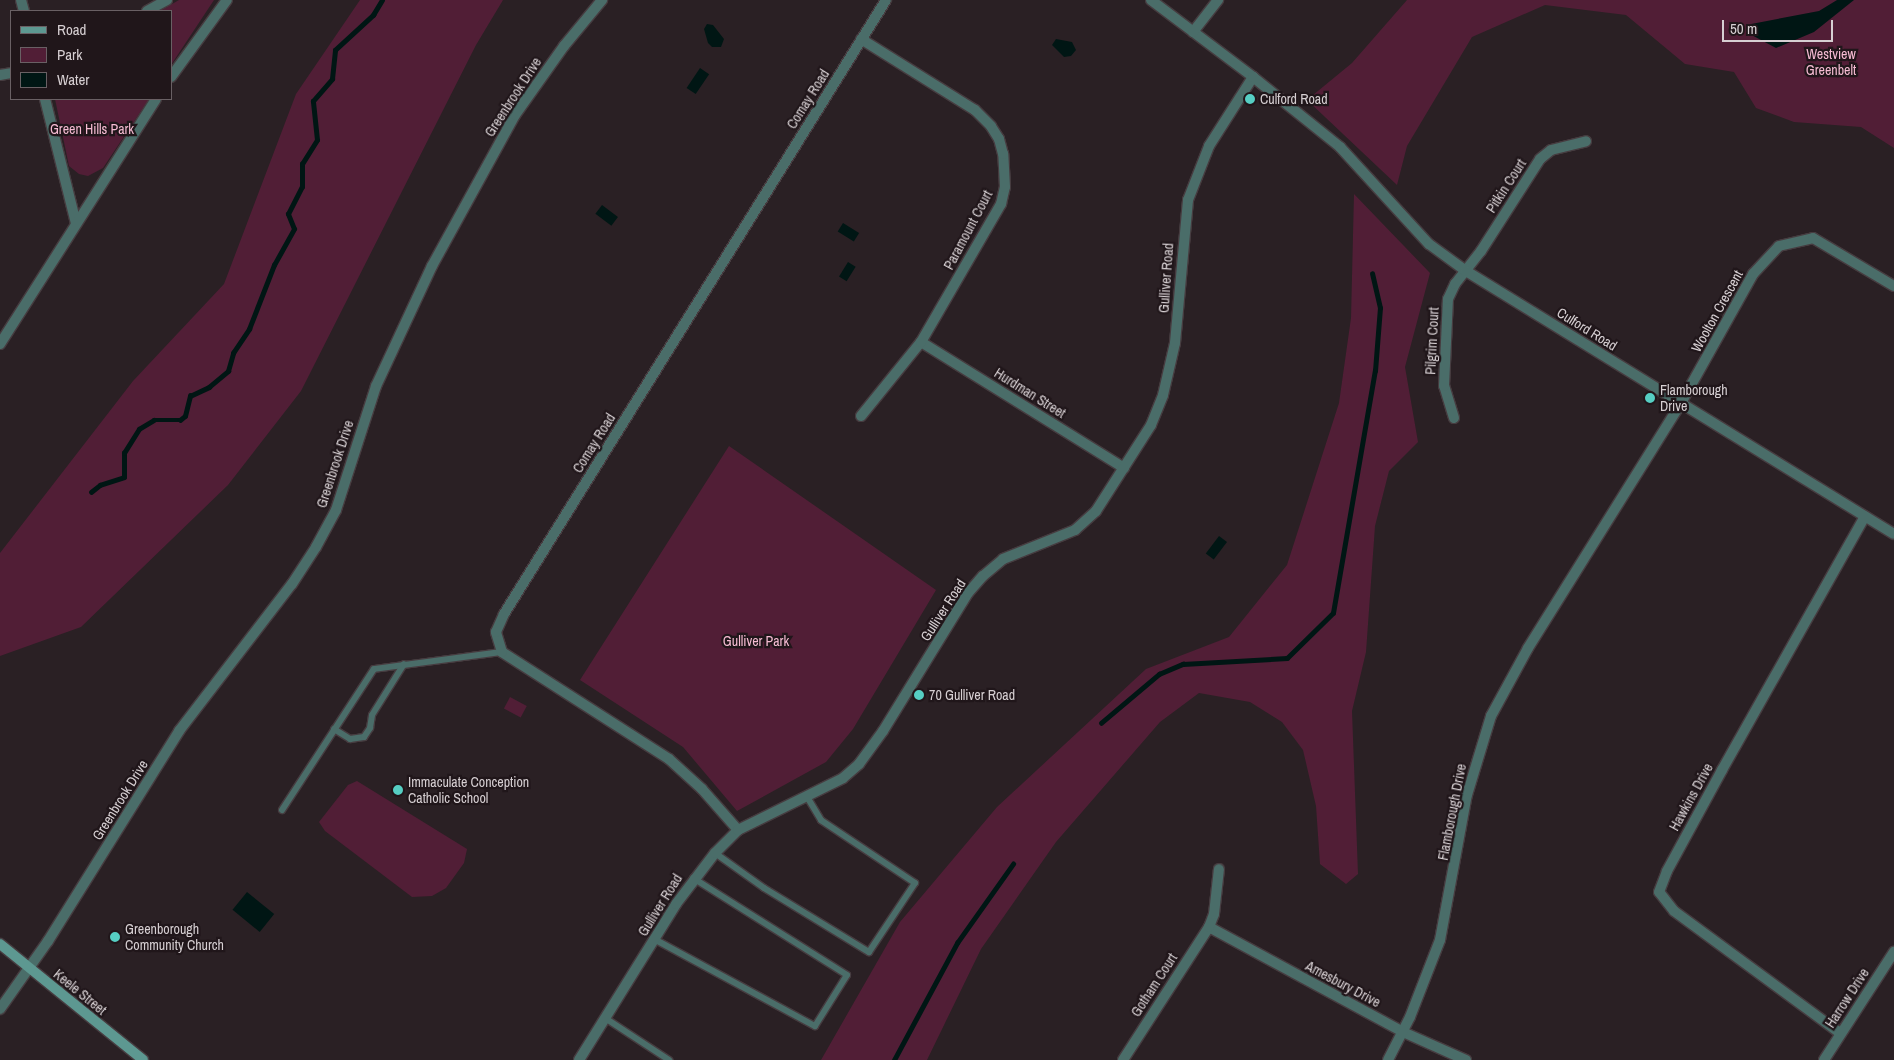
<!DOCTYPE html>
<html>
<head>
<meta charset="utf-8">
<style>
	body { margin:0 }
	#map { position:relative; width:1894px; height:1060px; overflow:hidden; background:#2a2024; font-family:"Archivo Narrow",sans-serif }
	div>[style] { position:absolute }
	.green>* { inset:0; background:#511e36; transform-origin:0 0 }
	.water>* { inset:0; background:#001614; transform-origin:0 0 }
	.stream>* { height:4.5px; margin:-2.25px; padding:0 2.25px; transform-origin:2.25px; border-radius:2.25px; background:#001614 }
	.roads { filter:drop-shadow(1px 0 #463c40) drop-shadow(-1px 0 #463c40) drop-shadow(0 1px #463c40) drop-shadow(0 -1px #463c40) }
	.service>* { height:6px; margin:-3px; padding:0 3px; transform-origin:3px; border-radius:3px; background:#4a6d69 }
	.minor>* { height:10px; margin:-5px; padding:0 5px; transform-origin:5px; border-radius:5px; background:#4a6d69 }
	.tertiary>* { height:10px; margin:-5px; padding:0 5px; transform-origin:5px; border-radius:5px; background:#4a6d69 }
	.secondary>* { height:10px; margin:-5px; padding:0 5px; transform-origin:5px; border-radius:5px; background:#5d9891 }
	.dots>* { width:14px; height:14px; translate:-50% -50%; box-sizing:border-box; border:2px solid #20161a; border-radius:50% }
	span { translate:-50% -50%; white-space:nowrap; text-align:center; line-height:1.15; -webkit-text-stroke:4.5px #20161a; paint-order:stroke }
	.park-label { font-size:14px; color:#f5bbd2 }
	.street-label { font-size:14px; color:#d6cfd2 }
	.poi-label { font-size:14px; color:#d6cfd2 }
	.left { translate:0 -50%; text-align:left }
	.legend { position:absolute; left:10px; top:10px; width:162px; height:90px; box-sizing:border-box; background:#20161a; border:1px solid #696064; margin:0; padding:6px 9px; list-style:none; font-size:15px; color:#d6cfd2 }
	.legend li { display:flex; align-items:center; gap:10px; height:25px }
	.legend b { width:25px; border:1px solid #696064 }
	.scale { position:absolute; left:1722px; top:20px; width:111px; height:22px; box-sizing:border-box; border:2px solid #d6cfd2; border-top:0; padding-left:6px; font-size:15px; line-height:18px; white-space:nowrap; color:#d6cfd2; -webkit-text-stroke:4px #20161a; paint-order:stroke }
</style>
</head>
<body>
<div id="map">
	<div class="green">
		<i style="clip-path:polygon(179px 0,214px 0,171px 65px,171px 11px,160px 11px)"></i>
		<i style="clip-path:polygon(360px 0,503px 0,476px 45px,301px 391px,228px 485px,81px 627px,0 656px,0 553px,133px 381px,224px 284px,296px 94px)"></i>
		<i style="clip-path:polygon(1407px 0,1894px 0,1894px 148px,1861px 127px,1794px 122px,1756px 108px,1734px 72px,1685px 64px,1626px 15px,1545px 5px,1472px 37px,1407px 146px,1397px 185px,1307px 100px,1352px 63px)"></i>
		<i style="clip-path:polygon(55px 99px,149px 99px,103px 168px,88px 176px,79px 174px,69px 166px)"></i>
		<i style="clip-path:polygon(1354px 194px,1430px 273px,1405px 367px,1418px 442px,1389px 471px,1375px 526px,1366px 652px,1352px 711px,1358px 874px,1346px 884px,1320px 864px,1316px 806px,1303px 750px,1282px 722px,1250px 702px,1199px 693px,1160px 722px,1056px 842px,981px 949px,927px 1060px,821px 1060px,900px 922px,997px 807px,1146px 669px,1229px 637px,1287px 565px,1339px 403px,1351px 318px)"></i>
		<i style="clip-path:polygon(729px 446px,936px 590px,853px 729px,826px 762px,737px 811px,683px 747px,580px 680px)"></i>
		<i style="left:510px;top:697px;width:19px;height:13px;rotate:28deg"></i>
		<i style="clip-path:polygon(357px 781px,467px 849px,464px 863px,446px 888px,432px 896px,412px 897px,325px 831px,319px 822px,348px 785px)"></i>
	</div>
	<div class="water">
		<i style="clip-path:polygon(1837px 0,1854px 0,1814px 32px,1776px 48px,1746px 32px,1746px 25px,1819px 11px)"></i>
		<i style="clip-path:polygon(707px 24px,713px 25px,724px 39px,721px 47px,712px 47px,708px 43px,704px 29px)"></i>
		<i style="clip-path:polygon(1056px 39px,1072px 42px,1076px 50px,1071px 56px,1064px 57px,1052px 45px)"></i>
		<i style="left:700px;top:68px;width:11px;height:24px;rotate:34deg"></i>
		<i style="left:602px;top:205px;width:20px;height:11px;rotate:37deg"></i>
		<i style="left:843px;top:223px;width:19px;height:10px;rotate:32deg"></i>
		<i style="left:848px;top:262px;width:9px;height:17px;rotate:32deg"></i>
		<i style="left:1219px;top:536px;width:10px;height:22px;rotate:37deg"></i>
		<i style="left:247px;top:892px;width:35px;height:23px;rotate:39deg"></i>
	</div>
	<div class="stream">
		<i style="left:91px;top:492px;width:11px;rotate:-38deg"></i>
		<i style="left:100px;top:485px;width:25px;rotate:-18deg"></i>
		<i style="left:124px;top:477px;width:24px;rotate:-90deg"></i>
		<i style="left:124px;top:453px;width:28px;rotate:-58deg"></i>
		<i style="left:139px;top:429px;width:17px;rotate:-31deg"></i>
		<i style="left:154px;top:420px;width:26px"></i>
		<i style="left:180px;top:420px;width:6px;rotate:-39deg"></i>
		<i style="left:185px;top:416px;width:21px;rotate:-76deg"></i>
		<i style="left:190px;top:396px;width:21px;rotate:-25deg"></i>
		<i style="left:209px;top:387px;width:25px;rotate:-40deg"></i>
		<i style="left:228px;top:371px;width:19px;rotate:-74deg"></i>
		<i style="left:233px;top:353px;width:29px;rotate:-56deg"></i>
		<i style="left:249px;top:329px;width:69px;rotate:-68.7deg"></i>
		<i style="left:274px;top:265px;width:41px;rotate:-60.9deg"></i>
		<i style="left:294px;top:229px;width:16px;rotate:-112deg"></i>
		<i style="left:288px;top:214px;width:30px;rotate:-63deg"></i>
		<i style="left:302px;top:187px;width:23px;rotate:-90deg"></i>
		<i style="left:302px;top:164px;width:28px;rotate:-58deg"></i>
		<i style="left:317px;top:140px;width:39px;rotate:-96deg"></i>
		<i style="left:313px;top:101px;width:29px;rotate:-49deg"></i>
		<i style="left:332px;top:79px;width:29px;rotate:-84deg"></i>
		<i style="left:335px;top:50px;width:52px;rotate:-42.6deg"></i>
		<i style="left:373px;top:15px;width:17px;rotate:-59deg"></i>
		<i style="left:1101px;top:723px;width:76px;rotate:-40.2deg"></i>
		<i style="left:1159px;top:674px;width:26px;rotate:-23deg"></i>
		<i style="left:1183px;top:664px;width:104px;rotate:-3.3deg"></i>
		<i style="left:1287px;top:658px;width:64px;rotate:-44.4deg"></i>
		<i style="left:1333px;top:613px;width:246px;rotate:-80.2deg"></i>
		<i style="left:1375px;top:371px;width:63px;rotate:-85.5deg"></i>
		<i style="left:1380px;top:308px;width:35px;rotate:-103deg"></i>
		<i style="left:894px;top:1060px;width:133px;rotate:-61.7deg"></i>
		<i style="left:957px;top:943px;width:97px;rotate:-54.7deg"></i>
	</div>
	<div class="roads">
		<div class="service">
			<i style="left:334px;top:729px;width:19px;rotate:32deg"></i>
			<i style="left:350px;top:739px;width:14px;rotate:-8deg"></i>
			<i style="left:364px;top:737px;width:11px;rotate:-56deg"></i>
			<i style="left:370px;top:728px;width:13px;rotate:-81deg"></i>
			<i style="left:372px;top:715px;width:60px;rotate:-57.9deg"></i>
			<i style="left:282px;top:810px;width:168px;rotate:-56.9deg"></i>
			<i style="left:374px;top:669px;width:129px;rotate:-7.6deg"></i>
			<i style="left:715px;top:853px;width:60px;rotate:35.5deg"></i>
			<i style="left:764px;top:888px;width:123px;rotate:31.4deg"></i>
			<i style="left:869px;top:952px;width:83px;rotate:-56.3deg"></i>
			<i style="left:915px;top:883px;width:113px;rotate:-146.2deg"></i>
			<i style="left:821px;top:820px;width:27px;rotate:-121deg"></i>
			<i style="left:654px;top:939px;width:183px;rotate:28.4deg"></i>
			<i style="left:815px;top:1026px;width:60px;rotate:-57.9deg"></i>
			<i style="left:847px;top:975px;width:182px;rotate:-147.8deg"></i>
			<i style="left:605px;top:1018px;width:77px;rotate:33.3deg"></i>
		</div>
		<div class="minor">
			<i style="left:21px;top:0;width:11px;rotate:75deg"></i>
			<i style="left:1151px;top:0;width:128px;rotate:37deg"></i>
			<i style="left:147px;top:11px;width:23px;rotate:-29deg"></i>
			<i style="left:1193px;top:32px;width:41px;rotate:-52deg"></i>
			<i style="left:0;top:75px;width:11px;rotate:-10deg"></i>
			<i style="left:171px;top:77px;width:95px;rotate:-54deg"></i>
			<i style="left:45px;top:99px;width:128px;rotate:76deg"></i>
			<i style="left:921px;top:342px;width:239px;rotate:31.8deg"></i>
			<i style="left:0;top:344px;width:290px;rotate:-57.5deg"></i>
			<i style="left:861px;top:416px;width:95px;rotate:-51deg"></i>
			<i style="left:921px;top:342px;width:160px;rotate:-59.9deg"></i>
			<i style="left:1001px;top:204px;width:17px;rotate:-77deg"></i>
			<i style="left:1005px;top:187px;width:33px;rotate:-93deg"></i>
			<i style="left:1003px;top:154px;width:16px;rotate:-105deg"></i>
			<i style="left:999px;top:139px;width:15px;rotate:-122deg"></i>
			<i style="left:991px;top:126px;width:23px;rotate:-135deg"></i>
			<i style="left:975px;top:110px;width:134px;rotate:-148.1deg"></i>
			<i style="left:1454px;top:418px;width:34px;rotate:-107deg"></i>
			<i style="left:1444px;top:386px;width:87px;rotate:-87.4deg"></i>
			<i style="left:1448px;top:299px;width:17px;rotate:-65deg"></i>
			<i style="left:1455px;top:284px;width:42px;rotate:-51.8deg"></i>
			<i style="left:1481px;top:251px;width:109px;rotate:-57.3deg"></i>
			<i style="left:1540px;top:159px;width:14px;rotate:-39deg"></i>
			<i style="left:1551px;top:150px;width:36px;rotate:-14deg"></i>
			<i style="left:738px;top:830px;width:55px;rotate:-131.3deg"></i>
			<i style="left:702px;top:789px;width:45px;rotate:-137.7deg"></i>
			<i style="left:669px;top:759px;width:198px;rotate:-147.4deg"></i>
			<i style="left:502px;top:652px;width:21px;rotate:-107deg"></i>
			<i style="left:496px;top:632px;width:20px;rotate:-66deg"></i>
			<i style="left:504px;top:614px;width:723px;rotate:-58.11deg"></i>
			<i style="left:1209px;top:927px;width:221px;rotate:28.4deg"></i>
			<i style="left:1403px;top:1032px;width:69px;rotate:24deg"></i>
			<i style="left:0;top:1009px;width:83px;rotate:-54.8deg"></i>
			<i style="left:48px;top:941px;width:248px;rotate:-58deg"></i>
			<i style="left:179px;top:731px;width:185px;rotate:-52.5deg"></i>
			<i style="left:292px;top:584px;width:44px;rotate:-57deg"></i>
			<i style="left:316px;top:547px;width:42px;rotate:-61.6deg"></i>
			<i style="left:336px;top:510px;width:130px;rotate:-72.1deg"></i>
			<i style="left:376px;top:386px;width:132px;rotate:-65deg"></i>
			<i style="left:432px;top:266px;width:172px;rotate:-61.2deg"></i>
			<i style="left:515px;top:115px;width:85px;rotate:-54.6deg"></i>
			<i style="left:564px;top:46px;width:60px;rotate:-50.4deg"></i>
			<i style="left:1840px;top:1033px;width:206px;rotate:-143.7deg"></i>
			<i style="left:1674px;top:911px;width:24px;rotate:-128deg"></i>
			<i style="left:1659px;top:892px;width:22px;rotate:-69deg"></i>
			<i style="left:1667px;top:871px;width:115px;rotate:-61.4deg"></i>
			<i style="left:1722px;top:770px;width:291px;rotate:-60.6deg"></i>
			<i style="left:1123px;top:1060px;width:158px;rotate:-57.1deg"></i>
			<i style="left:1209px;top:927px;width:14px;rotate:-69deg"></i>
			<i style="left:1214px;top:914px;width:45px;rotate:-83.7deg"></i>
			<i style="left:1388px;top:1060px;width:48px;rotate:-62.9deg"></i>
			<i style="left:1410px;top:1017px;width:83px;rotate:-68.7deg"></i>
			<i style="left:1440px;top:940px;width:147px;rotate:-79.5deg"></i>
			<i style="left:1467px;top:795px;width:83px;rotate:-73.1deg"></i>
			<i style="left:1491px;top:716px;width:77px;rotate:-61.4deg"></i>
			<i style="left:1528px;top:648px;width:289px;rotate:-58deg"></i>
			<i style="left:1681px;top:403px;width:148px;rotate:-60.8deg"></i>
			<i style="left:1753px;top:274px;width:38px;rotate:-47deg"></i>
			<i style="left:1779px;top:246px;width:35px;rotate:-13deg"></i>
			<i style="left:1813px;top:238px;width:94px;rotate:30.7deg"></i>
			<i style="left:1824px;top:1060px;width:129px;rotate:-57.1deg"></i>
		</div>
		<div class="tertiary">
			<i style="left:579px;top:1060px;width:184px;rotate:-58.1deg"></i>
			<i style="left:676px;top:904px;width:64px;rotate:-52.6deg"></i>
			<i style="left:715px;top:853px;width:33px;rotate:-45deg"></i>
			<i style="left:738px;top:830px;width:117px;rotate:-26.3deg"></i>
			<i style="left:843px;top:778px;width:21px;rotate:-41deg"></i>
			<i style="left:859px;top:764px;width:41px;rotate:-54deg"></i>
			<i style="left:883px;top:731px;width:162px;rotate:-58.4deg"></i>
			<i style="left:968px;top:593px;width:23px;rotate:-49deg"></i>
			<i style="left:983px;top:576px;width:26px;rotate:-40deg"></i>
			<i style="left:1003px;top:559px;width:78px;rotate:-21.9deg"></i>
			<i style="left:1075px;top:530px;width:28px;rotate:-42deg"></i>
			<i style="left:1096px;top:511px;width:102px;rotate:-57.4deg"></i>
			<i style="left:1151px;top:425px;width:32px;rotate:-68deg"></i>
			<i style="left:1163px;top:395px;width:53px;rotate:-77deg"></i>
			<i style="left:1175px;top:343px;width:144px;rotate:-84.8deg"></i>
			<i style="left:1188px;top:200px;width:58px;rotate:-68.7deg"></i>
			<i style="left:1209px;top:146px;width:82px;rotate:-57.5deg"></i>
			<i style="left:1253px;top:77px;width:112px;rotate:38.8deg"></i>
			<i style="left:1340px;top:147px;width:132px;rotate:47.5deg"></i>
			<i style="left:1429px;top:244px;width:46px;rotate:36.1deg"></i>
			<i style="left:1466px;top:271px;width:502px;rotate:31.57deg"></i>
		</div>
		<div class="secondary">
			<i style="left:0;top:944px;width:184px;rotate:39deg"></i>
		</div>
	</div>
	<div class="dots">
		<i style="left:1250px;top:99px;background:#56cec3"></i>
		<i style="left:1650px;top:398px;background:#56cec3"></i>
		<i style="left:919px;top:695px;background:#56cec3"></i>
		<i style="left:398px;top:790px;background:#56cec3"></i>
		<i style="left:115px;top:937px;background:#56cec3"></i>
	</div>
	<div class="park-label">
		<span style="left:1831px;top:62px">Westview<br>Greenbelt</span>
		<span style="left:92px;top:129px">Green Hills Park</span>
		<span style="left:756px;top:641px">Gulliver Park</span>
	</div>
	<div class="street-label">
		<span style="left:513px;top:97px;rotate:-57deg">Greenbrook Drive</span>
		<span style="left:808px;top:99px;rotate:-58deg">Comay Road</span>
		<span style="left:1506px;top:186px;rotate:-57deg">Pitkin Court</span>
		<span style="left:968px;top:230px;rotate:-62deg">Paramount Court</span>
		<span style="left:1166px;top:278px;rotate:-86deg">Gulliver Road</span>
		<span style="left:1717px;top:311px;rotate:-61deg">Woolton Crescent</span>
		<span style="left:1587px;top:329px;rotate:32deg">Culford Road</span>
		<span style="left:1432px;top:341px;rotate:-87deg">Pilgrim Court</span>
		<span style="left:1030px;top:393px;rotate:32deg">Hurdman Street</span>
		<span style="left:594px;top:443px;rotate:-58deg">Comay Road</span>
		<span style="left:335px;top:464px;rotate:-72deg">Greenbrook Drive</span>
		<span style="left:943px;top:610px;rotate:-57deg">Gulliver Road</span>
		<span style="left:1691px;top:797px;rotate:-61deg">Hawkins Drive</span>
		<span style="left:120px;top:800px;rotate:-58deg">Greenbrook Drive</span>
		<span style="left:1452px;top:812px;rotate:-79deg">Flamborough Drive</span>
		<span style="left:660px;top:905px;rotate:-58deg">Gulliver Road</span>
		<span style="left:1343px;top:984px;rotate:28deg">Amesbury Drive</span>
		<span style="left:1154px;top:985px;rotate:-57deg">Gotham Court</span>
		<span style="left:80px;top:992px;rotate:39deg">Keele Street</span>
		<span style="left:1847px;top:998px;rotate:-57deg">Harrow Drive</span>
	</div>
	<div class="poi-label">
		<span class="left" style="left:1260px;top:99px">Culford Road</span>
		<span class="left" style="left:1660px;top:398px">Flamborough<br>Drive</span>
		<span class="left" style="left:929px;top:695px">70 Gulliver Road</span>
		<span class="left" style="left:408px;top:790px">Immaculate Conception<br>Catholic School</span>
		<span class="left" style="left:125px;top:937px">Greenborough<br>Community Church</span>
	</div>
	<ul class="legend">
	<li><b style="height:6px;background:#5d9891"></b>Road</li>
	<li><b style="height:14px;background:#511e36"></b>Park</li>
	<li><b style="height:14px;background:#001614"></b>Water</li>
	</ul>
	<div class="scale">50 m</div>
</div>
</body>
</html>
